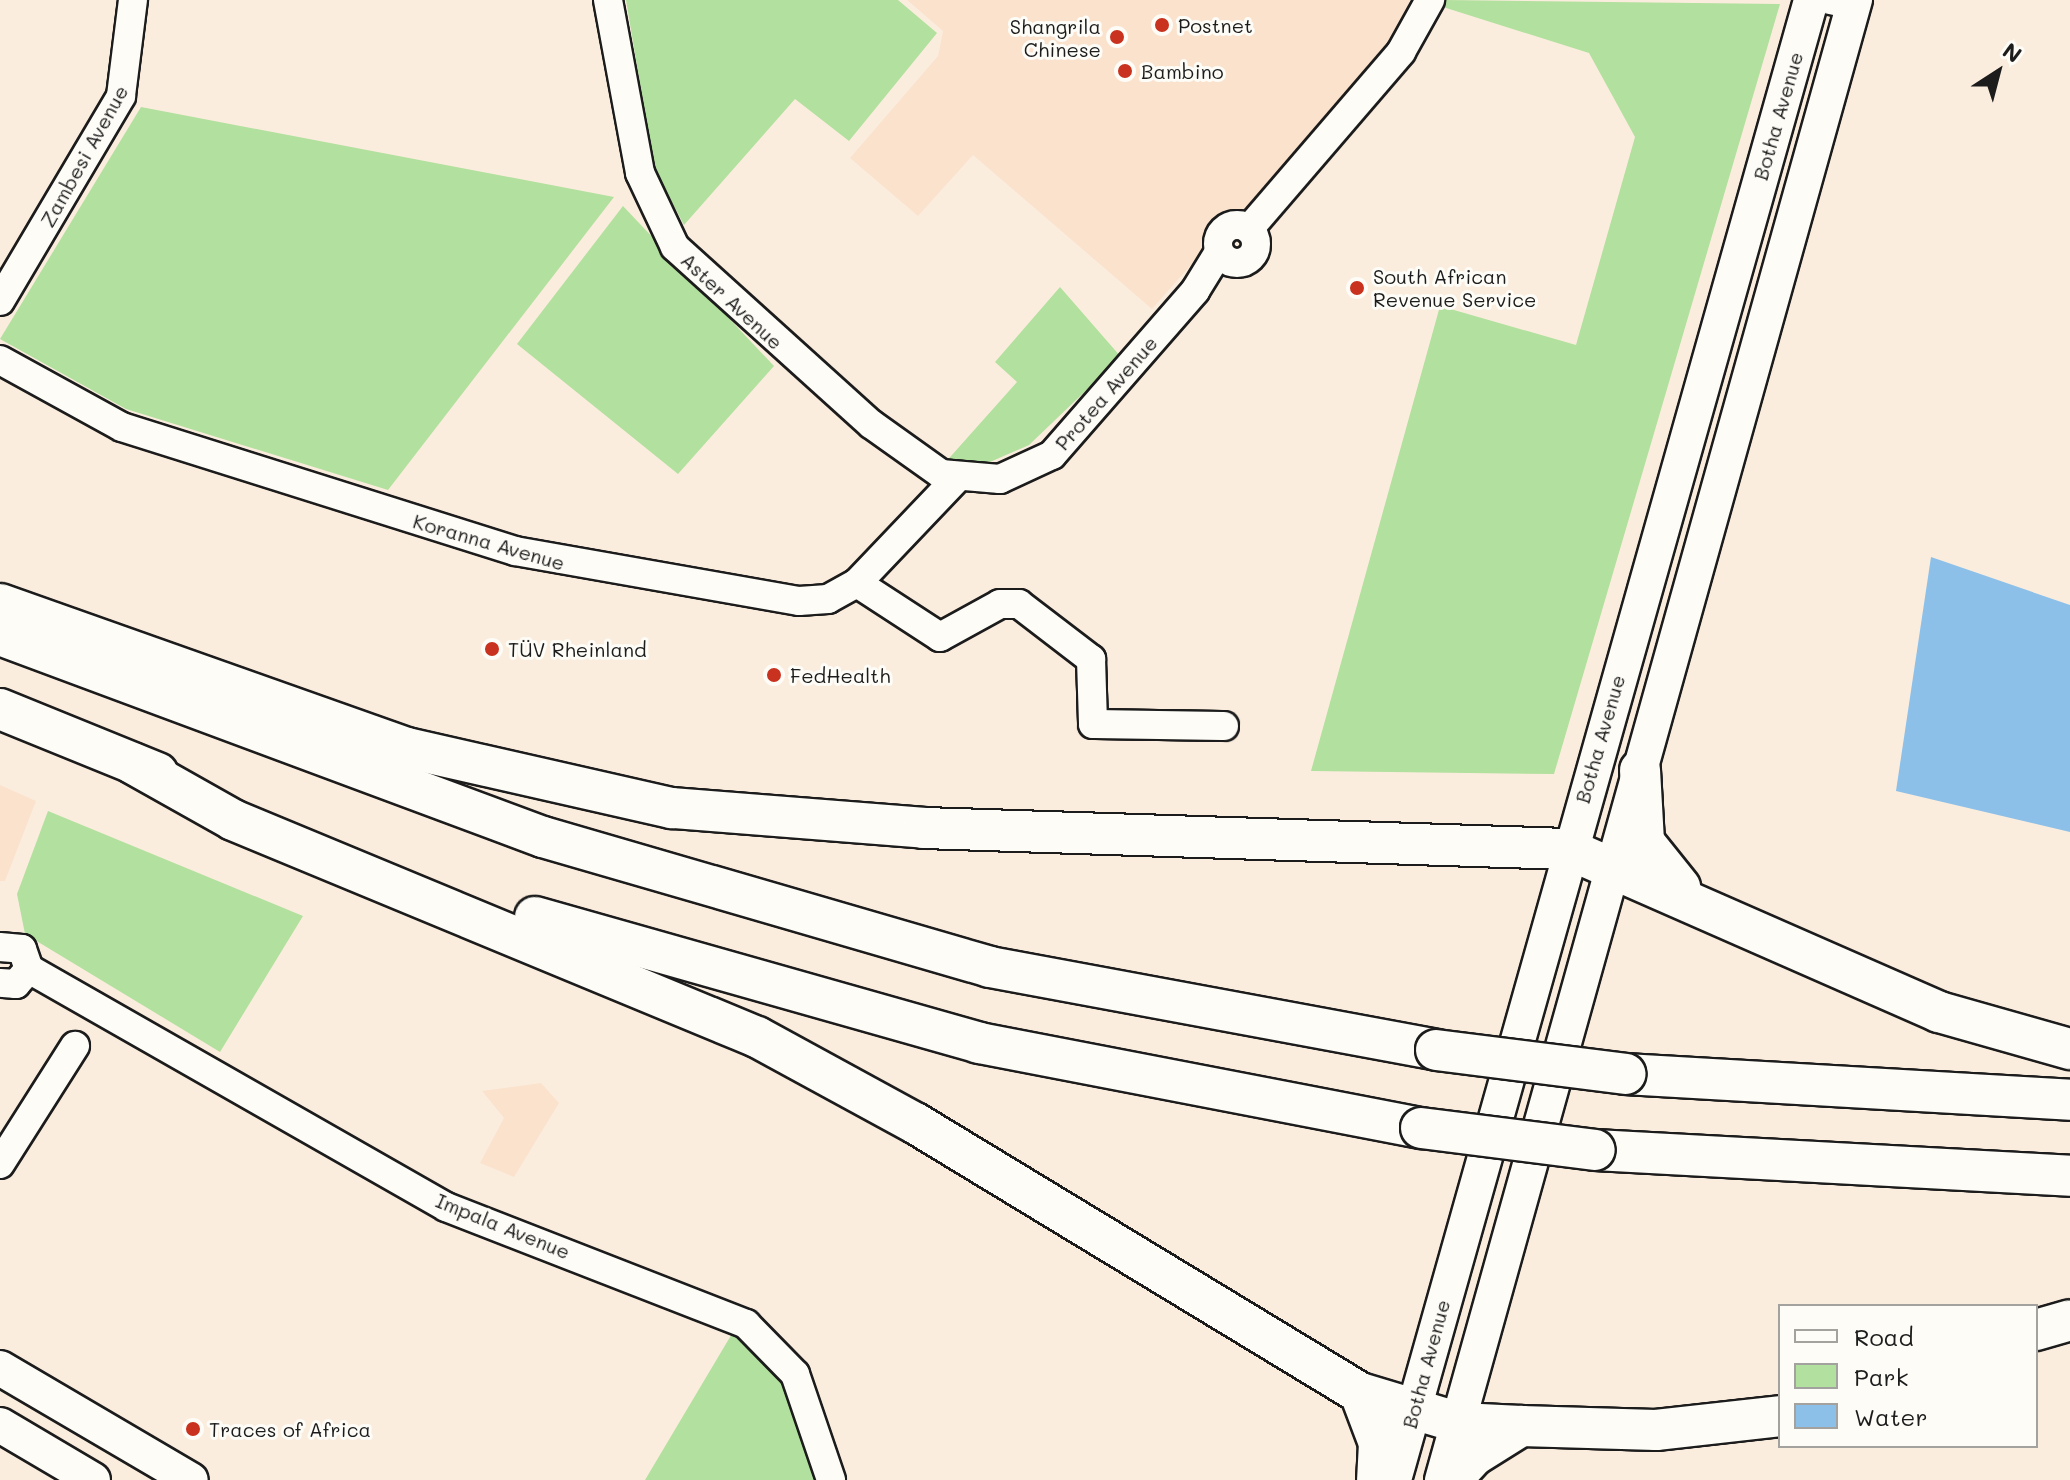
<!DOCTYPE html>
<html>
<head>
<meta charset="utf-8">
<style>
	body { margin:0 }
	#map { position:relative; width:2070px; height:1480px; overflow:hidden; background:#fbedde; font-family:Mali,sans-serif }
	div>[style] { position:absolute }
	.built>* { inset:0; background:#fae2cd }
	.green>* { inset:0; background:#b2e09e }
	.water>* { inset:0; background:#8cc0e9 }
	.roads { filter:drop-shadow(2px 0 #1c1c1c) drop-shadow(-2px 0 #1c1c1c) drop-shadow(0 2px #1c1c1c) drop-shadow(0 -2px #1c1c1c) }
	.minor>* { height:28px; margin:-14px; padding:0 14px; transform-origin:14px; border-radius:14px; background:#fdfcf7 }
	.minor>.ring { margin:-14px; padding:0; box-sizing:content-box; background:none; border:28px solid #fdfcf7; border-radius:50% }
	.major>* { height:34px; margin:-17px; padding:0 17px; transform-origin:17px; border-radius:17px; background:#fdfcf7 }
	.highway>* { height:40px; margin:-20px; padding:0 20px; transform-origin:20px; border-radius:20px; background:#fdfcf7 }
	.bridges { filter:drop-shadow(2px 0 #1c1c1c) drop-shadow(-2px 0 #1c1c1c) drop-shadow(0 2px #1c1c1c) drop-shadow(0 -2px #1c1c1c) }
	.highway-bridge>* { height:40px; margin:-20px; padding:0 20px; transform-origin:20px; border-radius:20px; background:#fdfcf7 }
	.dots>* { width:22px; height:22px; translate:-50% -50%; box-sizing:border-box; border:4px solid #fdfcf7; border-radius:50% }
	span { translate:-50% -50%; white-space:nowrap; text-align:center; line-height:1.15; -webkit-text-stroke:6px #fdfcf7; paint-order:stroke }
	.poi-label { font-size:20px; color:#1c1c1c }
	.left { translate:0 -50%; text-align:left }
	.right { translate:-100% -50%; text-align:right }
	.street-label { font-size:20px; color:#1c1c1c }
	.legend { position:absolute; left:1778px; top:1304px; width:260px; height:144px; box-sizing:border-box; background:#fdfcf7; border:2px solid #a3a29f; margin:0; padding:10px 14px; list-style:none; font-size:24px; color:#1c1c1c }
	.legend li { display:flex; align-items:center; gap:16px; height:40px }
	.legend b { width:40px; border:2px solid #a3a29f }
	.north { position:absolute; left:1958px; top:32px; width:80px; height:80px; -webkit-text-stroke:6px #fdfcf7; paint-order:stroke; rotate:36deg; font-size:22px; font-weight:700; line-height:32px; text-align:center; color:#1c1c1c }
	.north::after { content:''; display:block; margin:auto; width:28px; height:36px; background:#1c1c1c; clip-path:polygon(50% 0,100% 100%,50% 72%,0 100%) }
</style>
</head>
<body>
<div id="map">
	<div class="built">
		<i style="clip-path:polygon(907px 0,1410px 0,1396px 40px,1248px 212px,1224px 213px,1205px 233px,1204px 250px,1152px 309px,973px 155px,918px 216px,850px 158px,938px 56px,943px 31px)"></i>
		<i style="clip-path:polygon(0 785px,36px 801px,5px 881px,0 881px)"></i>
		<i style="clip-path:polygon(541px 1083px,559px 1103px,514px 1177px,480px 1163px,504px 1118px,482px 1091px)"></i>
	</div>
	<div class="green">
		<i style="clip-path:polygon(626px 0,898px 0,937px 33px,849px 141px,795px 99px,684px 225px,654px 168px)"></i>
		<i style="clip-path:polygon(1445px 0,1780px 4px,1554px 774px,1311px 771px,1440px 306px,1576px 345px,1635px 137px,1589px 53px,1443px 7px)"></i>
		<i style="clip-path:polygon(141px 107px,614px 197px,388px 490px,126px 409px,0 339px)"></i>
		<i style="clip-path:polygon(623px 206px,774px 366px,678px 474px,517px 344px)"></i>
		<i style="clip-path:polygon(1060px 287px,1121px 357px,1029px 445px,990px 462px,943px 465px,1017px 382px,995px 362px)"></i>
		<i style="clip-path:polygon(48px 811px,303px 916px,220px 1052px,25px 934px,17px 894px)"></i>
		<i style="clip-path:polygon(733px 1332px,787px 1379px,815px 1480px,645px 1480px)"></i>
	</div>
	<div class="water">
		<i style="clip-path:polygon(1931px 557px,2070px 605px,2070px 832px,1896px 791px)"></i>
	</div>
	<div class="roads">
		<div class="minor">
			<i style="left:608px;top:0;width:176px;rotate:79.5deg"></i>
			<i style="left:640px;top:173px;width:82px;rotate:64.7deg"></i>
			<i style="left:675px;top:247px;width:264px;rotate:42.1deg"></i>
			<i style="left:871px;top:424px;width:86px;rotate:35.5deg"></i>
			<i style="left:941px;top:474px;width:59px;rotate:4.8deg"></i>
			<i style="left:1000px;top:479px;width:57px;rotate:-24.8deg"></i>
			<i style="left:1052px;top:455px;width:218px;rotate:-48.9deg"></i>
			<i style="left:1195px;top:291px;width:46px;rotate:-58.4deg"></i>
			<i style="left:1830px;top:0;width:25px;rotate:12deg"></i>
			<i class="ring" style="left:1218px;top:225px;width:10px;height:10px"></i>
			<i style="left:1249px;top:229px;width:233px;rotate:-49.3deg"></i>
			<i style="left:1401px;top:52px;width:60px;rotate:-60.9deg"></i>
			<i style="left:0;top:301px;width:238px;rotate:-59.4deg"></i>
			<i style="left:121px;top:96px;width:97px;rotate:-82.9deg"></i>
			<i style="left:0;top:360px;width:139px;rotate:28.8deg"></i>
			<i style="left:122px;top:427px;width:412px;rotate:17.5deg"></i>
			<i style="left:515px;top:551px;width:288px;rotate:10deg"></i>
			<i style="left:799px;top:601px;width:29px;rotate:-4deg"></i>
			<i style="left:828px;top:599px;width:33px;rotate:-29deg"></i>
			<i style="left:857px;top:583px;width:145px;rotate:-46.4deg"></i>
			<i style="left:857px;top:583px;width:99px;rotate:33deg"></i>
			<i style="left:940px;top:637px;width:68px;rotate:-28.8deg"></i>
			<i style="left:1000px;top:604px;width:19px"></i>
			<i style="left:1019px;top:604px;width:91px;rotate:37.4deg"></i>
			<i style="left:1091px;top:659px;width:65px;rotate:88.2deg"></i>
			<i style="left:1093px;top:724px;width:131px;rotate:0.9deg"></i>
			<i style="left:0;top:947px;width:22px;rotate:5deg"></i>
			<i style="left:22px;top:949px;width:21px;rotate:71deg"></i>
			<i style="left:29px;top:969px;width:20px;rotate:131deg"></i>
			<i style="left:16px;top:984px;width:16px;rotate:-176deg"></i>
			<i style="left:29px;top:969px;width:480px;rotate:29.7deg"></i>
			<i style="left:446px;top:1207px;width:322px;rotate:21.3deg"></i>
			<i style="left:746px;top:1324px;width:70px;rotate:45.6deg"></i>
			<i style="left:795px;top:1374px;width:112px;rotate:71.2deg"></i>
			<i style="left:0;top:1164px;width:140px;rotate:-57.6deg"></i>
		</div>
		<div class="major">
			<i style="left:0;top:1368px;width:221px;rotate:30.4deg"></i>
			<i style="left:0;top:1425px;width:108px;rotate:30.6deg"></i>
			<i style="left:1394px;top:1480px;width:1538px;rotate:-74.26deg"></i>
			<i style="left:1442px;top:1480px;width:1537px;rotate:-74.41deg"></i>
		</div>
		<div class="highway">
			<i style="left:0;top:604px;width:432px;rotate:19.5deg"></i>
			<i style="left:407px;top:748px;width:272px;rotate:12.8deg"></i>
			<i style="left:672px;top:808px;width:253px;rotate:4.5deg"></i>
			<i style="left:924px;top:828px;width:644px;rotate:1.87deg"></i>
			<i style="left:1568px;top:849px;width:405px;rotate:23.7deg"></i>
			<i style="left:1939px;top:1012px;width:136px;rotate:15.8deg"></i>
			<i style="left:0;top:635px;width:579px;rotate:20.41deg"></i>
			<i style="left:543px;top:837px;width:466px;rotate:16.2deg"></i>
			<i style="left:990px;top:967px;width:454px;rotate:10.5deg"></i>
			<i style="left:0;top:709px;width:170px;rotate:22.1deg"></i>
			<i style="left:132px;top:763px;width:116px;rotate:29.4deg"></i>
			<i style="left:233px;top:820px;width:567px;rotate:22.5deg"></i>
			<i style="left:757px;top:1037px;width:180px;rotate:28.6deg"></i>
			<i style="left:915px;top:1123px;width:521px;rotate:31.25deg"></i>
			<i style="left:1360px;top:1393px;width:104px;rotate:16.7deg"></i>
			<i style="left:1460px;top:1423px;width:61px;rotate:2.8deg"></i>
			<i style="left:1521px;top:1426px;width:135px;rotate:1.7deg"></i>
			<i style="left:1656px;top:1430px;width:125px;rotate:-6.4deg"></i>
			<i style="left:1640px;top:770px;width:72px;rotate:86.8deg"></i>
			<i style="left:1644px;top:842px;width:58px;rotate:51.3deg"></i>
			<i style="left:535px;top:917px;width:462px;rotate:15.8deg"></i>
			<i style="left:979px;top:1043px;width:450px;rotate:10.9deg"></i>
			<i style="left:1625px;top:1074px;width:446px;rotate:3.3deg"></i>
			<i style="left:1595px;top:1150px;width:476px;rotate:3.1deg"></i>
			<i style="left:2036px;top:1330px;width:35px;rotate:-16deg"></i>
			<i style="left:1360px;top:1393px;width:53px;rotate:69.2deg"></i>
			<i style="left:1379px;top:1443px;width:37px;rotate:93deg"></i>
			<i style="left:1451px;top:1480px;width:33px;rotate:-47deg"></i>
			<i style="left:1473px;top:1456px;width:57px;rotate:-32deg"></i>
		</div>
	</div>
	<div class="bridges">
		<div class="highway-bridge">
			<i style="left:1436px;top:1050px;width:191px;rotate:7.2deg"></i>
			<i style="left:1421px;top:1128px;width:175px;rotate:7.2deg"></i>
		</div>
	</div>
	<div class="dots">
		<i style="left:1162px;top:25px;background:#c8321e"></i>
		<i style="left:1117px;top:37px;background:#c8321e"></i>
		<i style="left:1125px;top:71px;background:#c8321e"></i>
		<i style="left:1357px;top:288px;background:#c8321e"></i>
		<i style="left:492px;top:649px;background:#c8321e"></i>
		<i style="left:774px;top:675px;background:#c8321e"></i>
		<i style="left:193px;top:1429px;background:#c8321e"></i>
	</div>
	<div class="poi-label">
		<span class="left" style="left:1178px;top:25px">Postnet</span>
		<span class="right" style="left:1101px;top:38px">Shangrila<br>Chinese</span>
		<span class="left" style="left:1141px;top:71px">Bambino</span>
		<span class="left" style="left:1373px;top:288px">South African<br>Revenue Service</span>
		<span class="left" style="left:508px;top:649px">TÜV Rheinland</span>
		<span class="left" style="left:790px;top:675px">FedHealth</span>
		<span class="left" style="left:209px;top:1429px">Traces of Africa</span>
	</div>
	<div class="street-label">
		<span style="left:1778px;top:116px;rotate:-74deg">Botha Avenue</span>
		<span style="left:84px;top:156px;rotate:-61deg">Zambesi Avenue</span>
		<span style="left:732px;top:301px;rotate:43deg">Aster Avenue</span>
		<span style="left:1106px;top:393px;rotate:-49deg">Protea Avenue</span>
		<span style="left:489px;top:542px;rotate:16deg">Koranna Avenue</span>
		<span style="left:1600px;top:739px;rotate:-74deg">Botha Avenue</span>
		<span style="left:503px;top:1226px;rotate:22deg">Impala Avenue</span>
		<span style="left:1426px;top:1364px;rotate:-75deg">Botha Avenue</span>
	</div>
	<ul class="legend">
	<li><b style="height:10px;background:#fdfcf7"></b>Road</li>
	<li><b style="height:22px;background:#b2e09e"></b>Park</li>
	<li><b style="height:22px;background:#8cc0e9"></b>Water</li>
	</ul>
	<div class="north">N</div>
</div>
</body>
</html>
